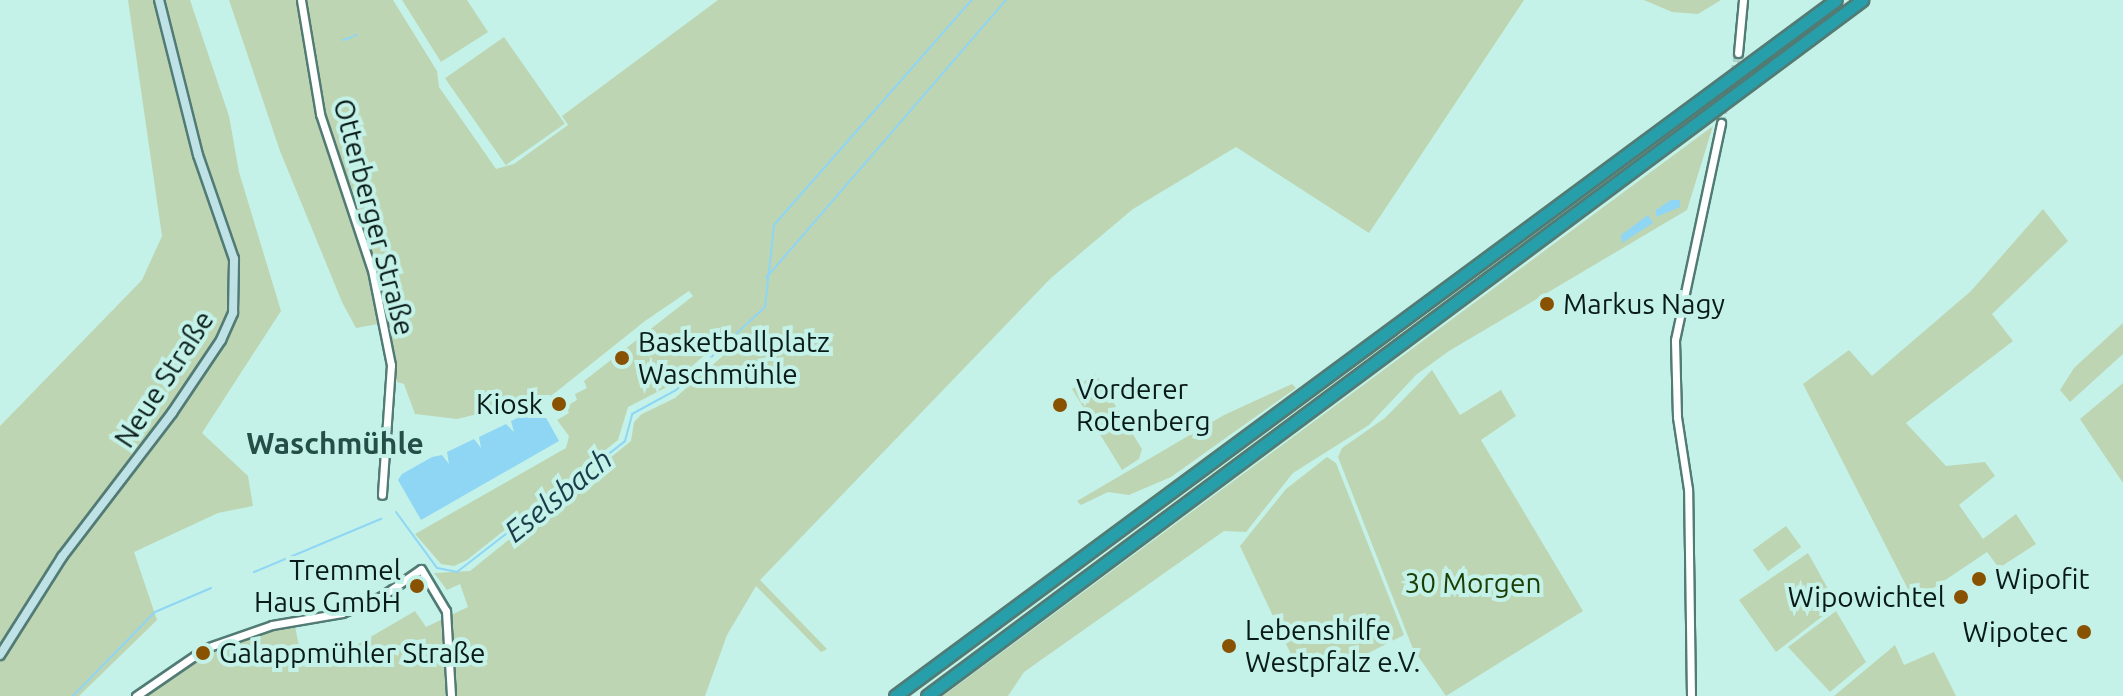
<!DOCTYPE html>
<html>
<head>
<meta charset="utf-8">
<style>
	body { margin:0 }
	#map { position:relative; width:2123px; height:696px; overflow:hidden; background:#c4f2e9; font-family:Ubuntu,sans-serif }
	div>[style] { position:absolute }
	.green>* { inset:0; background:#bed5b3; transform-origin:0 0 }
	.water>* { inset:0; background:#8fd6f5 }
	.stream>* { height:2px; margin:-1px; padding:0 1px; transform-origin:1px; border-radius:1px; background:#8fd6f5 }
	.tertiary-tunnel>* { height:7px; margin-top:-3.5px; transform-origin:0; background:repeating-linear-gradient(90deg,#a8d2ca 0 7px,transparent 0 10.5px) }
	.roads { filter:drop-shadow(2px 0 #517b74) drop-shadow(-2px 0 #517b74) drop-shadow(0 2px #517b74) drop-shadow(0 -2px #517b74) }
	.tertiary>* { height:7px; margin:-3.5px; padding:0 3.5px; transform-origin:3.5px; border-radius:3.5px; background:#fff }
	.secondary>* { height:8px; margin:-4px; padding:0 4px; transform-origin:4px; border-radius:4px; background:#bee2e6 }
	.motorway>* { height:11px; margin:-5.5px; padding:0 5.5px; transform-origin:5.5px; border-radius:5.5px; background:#279faa }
	.dots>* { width:22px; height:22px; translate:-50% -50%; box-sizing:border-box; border:4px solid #c4f2e9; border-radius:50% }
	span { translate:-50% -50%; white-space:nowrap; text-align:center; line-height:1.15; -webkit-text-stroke:8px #c4f2e9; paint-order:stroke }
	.street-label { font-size:28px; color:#091b18 }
	.poi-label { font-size:28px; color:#091b18 }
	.left { translate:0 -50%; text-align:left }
	.right { translate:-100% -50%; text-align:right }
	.park-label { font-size:28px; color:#1c3d04 }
	.neighbourhood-label { font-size:30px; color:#244e47; font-weight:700 }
	.water-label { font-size:30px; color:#1a3b49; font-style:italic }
</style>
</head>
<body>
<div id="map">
	<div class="green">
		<i style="clip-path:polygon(128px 0,190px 0,229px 116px,239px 172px,281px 311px,202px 433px,248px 476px,253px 506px,218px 513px,134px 552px,157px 620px,79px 696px,0 696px,0 426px,142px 280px,162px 236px)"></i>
		<i style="clip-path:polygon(229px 0,393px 0,437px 71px,439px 87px,496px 169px,514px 164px,568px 125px,562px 116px,718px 0,1524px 0,1369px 233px,1236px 147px,1133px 209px,1051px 278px,760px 580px,827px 649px,821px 652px,756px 586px,727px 635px,705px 696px,141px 696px,193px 659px,244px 636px,295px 626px,303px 666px,343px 653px,415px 611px,426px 627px,468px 607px,460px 584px,447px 590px,434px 573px,470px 571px,631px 441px,634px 422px,642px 414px,675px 398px,734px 346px,725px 337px,671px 385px,628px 407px,618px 440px,467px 560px,454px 566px,441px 564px,415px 534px,566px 448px,569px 436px,557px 420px,569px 413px,565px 407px,577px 400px,575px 394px,587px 388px,584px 381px,693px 296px,689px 291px,645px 321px,551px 396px,457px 419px,415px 414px,404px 384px,397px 382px,373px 278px,378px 324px,356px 328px,342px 302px,280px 151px)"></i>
		<i style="clip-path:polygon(402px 0,467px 0,488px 32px,441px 62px)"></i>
		<i style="clip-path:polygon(1644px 0,1721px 0,1698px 14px,1672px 12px)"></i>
		<i style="left:504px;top:37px;width:106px;height:72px;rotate:55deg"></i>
		<i style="clip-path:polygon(1713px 126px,1687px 210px,1449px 351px,1416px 375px,1369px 425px,1293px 473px,1246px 532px,1224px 531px,1024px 672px,1008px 696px,943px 696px)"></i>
		<i style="clip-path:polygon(2043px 209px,2068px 241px,1992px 314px,2013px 341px,1906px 423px,1946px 466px,1985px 462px,1995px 476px,1959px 505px,1983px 539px,2016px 514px,2036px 544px,1999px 568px,1987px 552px,1914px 601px,1803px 384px,1849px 350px,1872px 376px,1971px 291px)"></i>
		<i style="clip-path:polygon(2123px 323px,2123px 354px,2070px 402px,2060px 390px,2074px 368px)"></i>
		<i style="clip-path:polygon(1432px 370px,1460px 415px,1501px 390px,1516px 416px,1481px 440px,1583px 611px,1446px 696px,1413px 649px,1338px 457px,1342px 448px,1385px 418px)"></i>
		<i style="clip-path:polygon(1096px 374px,1142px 449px,1139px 459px,1122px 470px,1072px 389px)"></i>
		<i style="clip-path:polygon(2123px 383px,2123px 483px,2080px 419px)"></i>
		<i style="clip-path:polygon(1292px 384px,1296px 388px,1171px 477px,1129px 495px,1108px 492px,1081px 505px,1077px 501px,1224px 415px)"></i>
		<i style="clip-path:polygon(1327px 457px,1336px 463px,1404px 635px,1329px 673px,1318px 652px,1295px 663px,1240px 546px,1286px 489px)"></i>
		<i style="left:1786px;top:526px;width:26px;height:41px;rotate:54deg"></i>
		<i style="clip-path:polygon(1808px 553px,1837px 605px,1776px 652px,1739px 600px)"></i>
		<i style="clip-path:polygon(1836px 611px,1866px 662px,1830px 692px,1788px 647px)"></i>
		<i style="clip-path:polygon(1895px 645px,1904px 665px,1934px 652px,1956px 696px,1834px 696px)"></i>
	</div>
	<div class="water">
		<i style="clip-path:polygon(1671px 200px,1680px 200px,1680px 207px,1656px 217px,1656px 210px)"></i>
		<i style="clip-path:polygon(1648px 215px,1653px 223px,1622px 243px,1621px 235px)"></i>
		<i style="clip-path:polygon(540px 407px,559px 441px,421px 520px,398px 480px,402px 474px,432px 457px,442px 455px,449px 464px,447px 452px,474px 439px,481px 448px,479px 437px,506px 424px,514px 432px,511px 421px)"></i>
	</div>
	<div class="stream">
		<i style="left:354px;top:36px;width:3px;rotate:-18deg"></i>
		<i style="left:343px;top:40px;width:9px;rotate:-18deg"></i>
		<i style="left:766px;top:278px;width:367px;rotate:-49.2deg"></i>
		<i style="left:396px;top:512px;width:69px;rotate:53.8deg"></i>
		<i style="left:437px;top:568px;width:20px;rotate:11deg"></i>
		<i style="left:457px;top:572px;width:213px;rotate:-37.9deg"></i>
		<i style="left:625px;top:441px;width:28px;rotate:-75deg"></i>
		<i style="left:632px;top:414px;width:50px;rotate:-28.6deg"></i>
		<i style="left:676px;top:390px;width:122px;rotate:-43deg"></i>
		<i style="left:765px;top:307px;width:82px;rotate:-83.7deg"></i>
		<i style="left:774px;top:225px;width:300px;rotate:-48.7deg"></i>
		<i style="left:254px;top:572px;width:138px;rotate:-22.7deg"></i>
		<i style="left:73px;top:696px;width:117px;rotate:-45.7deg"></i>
		<i style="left:155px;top:612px;width:61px;rotate:-23.2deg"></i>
	</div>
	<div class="tertiary-tunnel">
		<i style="left:1721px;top:123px;width:72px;rotate:-76.3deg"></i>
	</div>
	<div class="roads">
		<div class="tertiary">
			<i style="left:301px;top:0;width:116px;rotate:80.5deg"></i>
			<i style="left:320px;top:114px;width:164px;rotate:71.6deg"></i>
			<i style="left:372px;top:270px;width:97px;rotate:78.7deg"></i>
			<i style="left:391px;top:365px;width:130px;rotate:94deg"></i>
			<i style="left:1738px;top:53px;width:53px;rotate:-84.6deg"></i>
			<i style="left:136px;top:696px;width:85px;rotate:-34.4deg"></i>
			<i style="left:206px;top:648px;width:70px;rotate:-19.2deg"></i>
			<i style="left:272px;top:625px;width:71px;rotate:-9.7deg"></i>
			<i style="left:342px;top:613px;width:43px;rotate:-23deg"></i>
			<i style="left:382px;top:596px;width:47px;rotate:-34.7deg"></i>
			<i style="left:421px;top:569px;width:49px;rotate:59.2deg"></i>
			<i style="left:446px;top:611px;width:85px;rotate:86.6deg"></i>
			<i style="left:1691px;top:696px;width:207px;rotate:-90.8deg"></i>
			<i style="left:1688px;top:489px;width:73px;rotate:-98.7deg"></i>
			<i style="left:1677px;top:417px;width:77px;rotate:-91.5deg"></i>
			<i style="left:1675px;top:340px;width:222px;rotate:-78deg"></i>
		</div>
		<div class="secondary">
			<i style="left:0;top:655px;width:116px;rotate:-57.7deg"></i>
			<i style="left:62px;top:557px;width:181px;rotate:-52.6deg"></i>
			<i style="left:172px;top:413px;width:88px;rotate:-56.1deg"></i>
			<i style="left:221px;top:340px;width:30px;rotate:-66deg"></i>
			<i style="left:233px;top:313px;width:54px;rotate:-88.9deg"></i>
			<i style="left:234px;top:259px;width:110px;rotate:-109.1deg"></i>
			<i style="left:198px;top:155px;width:160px;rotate:-104.1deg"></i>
		</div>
		<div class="motorway">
			<i style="left:895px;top:696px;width:1170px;rotate:-36.49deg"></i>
			<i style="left:927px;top:696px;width:1166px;rotate:-36.66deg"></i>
		</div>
	</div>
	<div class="dots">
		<i style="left:1547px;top:304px;background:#885201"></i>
		<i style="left:622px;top:358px;background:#885201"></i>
		<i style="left:559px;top:404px;background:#885201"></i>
		<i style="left:1060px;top:405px;background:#885201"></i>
		<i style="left:1979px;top:579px;background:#885201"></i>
		<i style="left:417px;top:586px;background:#885201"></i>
		<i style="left:1961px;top:597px;background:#885201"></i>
		<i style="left:2084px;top:632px;background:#885201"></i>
		<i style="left:1229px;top:646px;background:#885201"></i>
		<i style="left:203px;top:653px;background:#885201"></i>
	</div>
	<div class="street-label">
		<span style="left:374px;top:217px;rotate:75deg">Otterberger Straße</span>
		<span style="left:164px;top:379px;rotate:-57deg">Neue Straße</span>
	</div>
	<div class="poi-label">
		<span class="left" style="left:1563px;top:304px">Markus Nagy</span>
		<span class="left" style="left:638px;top:358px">Basketballplatz<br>Waschmühle</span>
		<span class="left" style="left:1076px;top:405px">Vorderer<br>Rotenberg</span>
		<span class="right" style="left:543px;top:404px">Kiosk</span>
		<span class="right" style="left:401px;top:586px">Tremmel<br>Haus GmbH</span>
		<span class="left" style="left:1995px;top:579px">Wipofit</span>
		<span class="right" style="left:1945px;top:597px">Wipowichtel</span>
		<span class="left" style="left:1245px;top:646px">Lebenshilfe<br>Westpfalz e.V.</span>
		<span class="right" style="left:2068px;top:632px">Wipotec</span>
		<span class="left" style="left:219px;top:653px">Galappmühler Straße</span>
	</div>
	<div class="park-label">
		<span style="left:1473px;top:583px">30 Morgen</span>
	</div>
	<div class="neighbourhood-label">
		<span style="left:335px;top:443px">Waschmühle</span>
	</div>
	<div class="water-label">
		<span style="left:558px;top:495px;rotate:-39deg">Eselsbach</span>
	</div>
</div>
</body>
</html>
